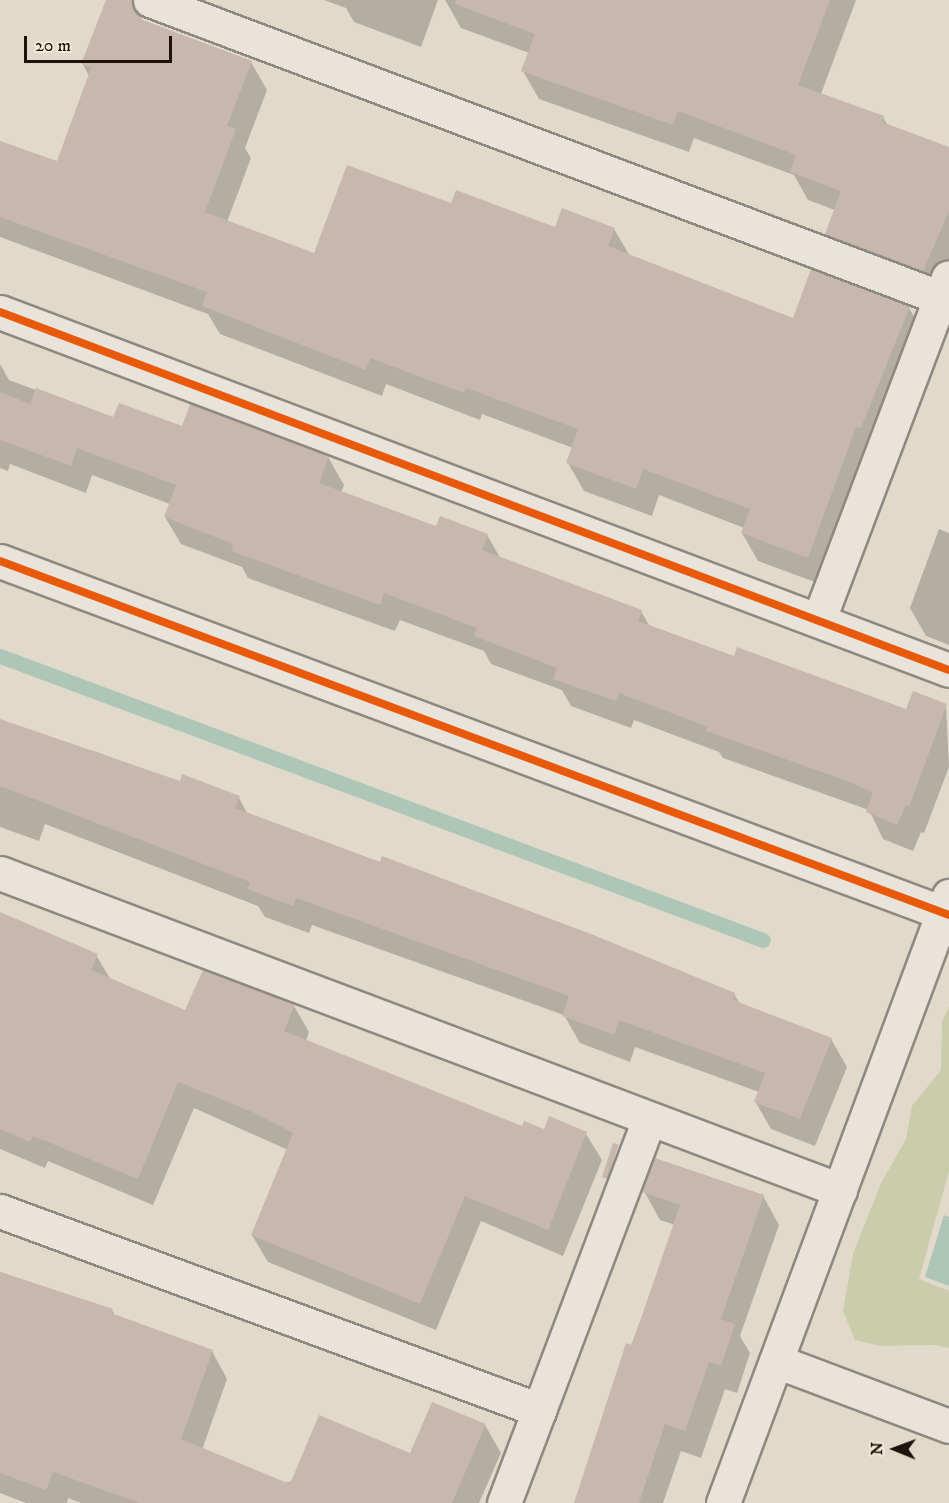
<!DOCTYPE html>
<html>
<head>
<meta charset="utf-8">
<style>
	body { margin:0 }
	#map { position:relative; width:949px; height:1503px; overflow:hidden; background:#e1dacb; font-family:"IM FELL DW Pica",serif }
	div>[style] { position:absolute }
	.green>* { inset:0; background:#caccac }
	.water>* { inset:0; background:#aec6b7 }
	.shadow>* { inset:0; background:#0003 }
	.stream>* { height:15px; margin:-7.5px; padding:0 7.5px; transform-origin:7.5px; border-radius:7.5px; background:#aec6b7 }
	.building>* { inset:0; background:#c7b7ac; transform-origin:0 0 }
	.roads { filter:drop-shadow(2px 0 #8e8980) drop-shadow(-2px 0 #8e8980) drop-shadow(0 2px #8e8980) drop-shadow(0 -2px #8e8980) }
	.minor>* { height:33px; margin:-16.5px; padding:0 16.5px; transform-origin:16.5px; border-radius:16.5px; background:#e8e4dc }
	.tertiary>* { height:33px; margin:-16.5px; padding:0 16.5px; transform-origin:16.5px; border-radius:16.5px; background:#e8e4dc }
	.cycleway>* { height:8px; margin:-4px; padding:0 4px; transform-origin:4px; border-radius:4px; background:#e8590c }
	span { translate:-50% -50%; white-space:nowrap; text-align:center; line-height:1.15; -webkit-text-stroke:5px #f1ead7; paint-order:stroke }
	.north { position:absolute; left:865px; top:1419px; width:60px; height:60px; -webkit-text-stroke:4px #f1ead7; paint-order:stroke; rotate:271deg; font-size:16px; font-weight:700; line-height:24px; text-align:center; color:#1f130c }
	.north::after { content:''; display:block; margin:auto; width:21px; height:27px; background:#1f130c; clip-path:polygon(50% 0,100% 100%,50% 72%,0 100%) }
	.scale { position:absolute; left:24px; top:36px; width:148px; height:27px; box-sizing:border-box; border:3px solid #1f130c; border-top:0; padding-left:8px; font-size:18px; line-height:21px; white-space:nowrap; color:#1f130c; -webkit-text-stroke:4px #f1ead7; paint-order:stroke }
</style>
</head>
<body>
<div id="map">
	<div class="green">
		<i style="clip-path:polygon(949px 1006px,949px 1171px,919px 1279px,949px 1291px,949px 1348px,933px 1345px,881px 1346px,855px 1340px,843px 1311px,853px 1254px,881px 1183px,906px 1139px,912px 1106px,941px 1070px,942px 1022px)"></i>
	</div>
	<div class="water">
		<i style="clip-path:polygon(944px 1215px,949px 1217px,949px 1286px,925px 1277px)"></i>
	</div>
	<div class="shadow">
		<i style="clip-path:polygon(110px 0,125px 0,142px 21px,251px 62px,267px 90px,245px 148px,251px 158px,227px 222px,315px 255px,451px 205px,556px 229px,614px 229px,630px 256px,794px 320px,909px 308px,925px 335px,823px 585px,758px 561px,742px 533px,744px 528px,659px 495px,652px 516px,584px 491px,568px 463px,573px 448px,482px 414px,480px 420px,386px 384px,382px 396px,220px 334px,208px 314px,0 237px,0 142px,58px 163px,89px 76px,83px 64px)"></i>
		<i style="clip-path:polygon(324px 0,438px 0,421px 47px,354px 22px,346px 8px)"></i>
		<i style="clip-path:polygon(445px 0,856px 0,821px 94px,883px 117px,888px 126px,949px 148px,949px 271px,939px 298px,842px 262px,826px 234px,835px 210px,808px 200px,794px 175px,694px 138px,689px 152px,539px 99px,523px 71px,529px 53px,461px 28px)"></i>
		<i style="clip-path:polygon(0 364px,9px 380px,114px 419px,183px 428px,328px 457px,344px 485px,341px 493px,437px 528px,487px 535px,501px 559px,641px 611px,650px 627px,735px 658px,907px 711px,946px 705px,949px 767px,924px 833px,921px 832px,913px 851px,883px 839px,869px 810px,723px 758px,719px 752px,634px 720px,631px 728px,571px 706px,562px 690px,491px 664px,484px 651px,400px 620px,395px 631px,248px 578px,242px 567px,181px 544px,165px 517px,170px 504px,92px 475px,86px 493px,10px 464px,8px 471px,0 468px)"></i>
		<i style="clip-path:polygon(939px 529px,949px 533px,949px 645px,926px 636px,910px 608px)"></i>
		<i style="clip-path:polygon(0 721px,90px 754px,91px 750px,181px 783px,239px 798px,248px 815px,734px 994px,740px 1004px,831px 1039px,847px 1067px,815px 1146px,771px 1129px,755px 1101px,759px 1092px,635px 1047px,630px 1062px,580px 1043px,564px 1015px,312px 925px,309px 933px,265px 917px,258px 906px,45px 824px,39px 841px,0 827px)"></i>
		<i style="clip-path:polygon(0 914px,96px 955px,111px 980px,186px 1012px,294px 1006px,309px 1032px,306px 1041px,523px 1128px,545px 1131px,550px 1118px,586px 1134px,602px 1160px,563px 1256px,481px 1221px,436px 1330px,268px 1262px,252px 1235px,288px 1150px,194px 1108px,153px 1205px,48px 1161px,45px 1168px,0 1149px)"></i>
		<i style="clip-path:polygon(644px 1191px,763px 1196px,779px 1225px,740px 1336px,750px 1353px,737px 1393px,725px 1389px,701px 1458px,681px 1451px,663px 1503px,574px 1503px,675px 1225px,660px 1220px)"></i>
		<i style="clip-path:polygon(0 1272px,112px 1310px,115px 1316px,212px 1351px,227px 1379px,202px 1450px,284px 1483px,411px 1455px,485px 1425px,501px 1453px,479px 1503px,81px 1503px,68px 1498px,67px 1503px,26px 1503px,0 1493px)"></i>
	</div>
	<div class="stream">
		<i style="left:0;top:656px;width:814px;rotate:20.42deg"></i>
	</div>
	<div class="building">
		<i style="clip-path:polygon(106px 0,132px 0,143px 20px,252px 61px,227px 126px,236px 129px,205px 212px,314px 253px,347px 165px,451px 203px,456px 190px,555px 227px,562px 208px,615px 228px,608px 246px,793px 318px,811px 269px,910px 306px,861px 428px,856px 427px,808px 558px,741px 533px,750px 509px,643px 469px,636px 489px,566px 463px,578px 429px,466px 388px,464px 393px,370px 358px,366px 370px,202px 306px,207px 292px,0 217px,0 141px,57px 161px,91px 68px,81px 64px)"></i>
		<i style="clip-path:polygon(456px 0,830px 0,798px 85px,884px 116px,882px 122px,949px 147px,949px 211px,923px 271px,825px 234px,841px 191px,790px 172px,796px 155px,678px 111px,673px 125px,521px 71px,535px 34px,455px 4px)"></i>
		<i style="clip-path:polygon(36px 388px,113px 417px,119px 403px,182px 426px,190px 404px,329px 456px,319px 483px,436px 526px,440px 516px,488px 534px,482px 550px,642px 610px,638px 621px,734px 656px,737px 647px,906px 709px,913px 691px,947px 704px,909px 807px,906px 805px,897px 825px,866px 812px,873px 793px,853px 783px,706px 731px,708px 727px,619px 693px,616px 701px,553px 679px,557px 668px,474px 636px,477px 628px,384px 593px,380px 605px,231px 551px,233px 544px,164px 517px,176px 485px,77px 448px,71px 466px,0 440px,0 392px,30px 404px)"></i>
		<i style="clip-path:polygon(0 719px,180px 781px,182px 774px,240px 796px,235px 808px,380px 862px,382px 856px,591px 934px,735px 993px,733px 1000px,832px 1038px,800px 1119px,754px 1102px,765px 1073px,619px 1020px,614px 1035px,562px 1016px,569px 996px,296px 898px,293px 906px,247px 889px,250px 882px,0 786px)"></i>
		<i style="clip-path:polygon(0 912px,98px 954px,91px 970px,185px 1010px,203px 970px,295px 1004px,284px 1031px,522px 1126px,524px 1121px,544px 1129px,549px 1116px,587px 1132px,548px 1230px,465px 1196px,420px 1304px,251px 1235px,293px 1133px,257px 1114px,178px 1082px,138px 1179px,33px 1136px,30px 1142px,0 1129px)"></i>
		<i style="left:613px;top:1143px;width:6px;height:36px;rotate:18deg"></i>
		<i style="clip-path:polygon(655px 1158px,764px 1195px,721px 1319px,735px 1324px,721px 1366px,709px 1362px,685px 1431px,665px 1424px,639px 1503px,574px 1503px,626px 1343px,632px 1345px,680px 1205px,642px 1192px)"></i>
		<i style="clip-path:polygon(0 1272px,113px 1309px,111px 1313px,213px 1350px,181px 1439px,290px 1484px,319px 1415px,410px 1453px,432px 1402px,486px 1424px,452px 1503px,140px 1503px,53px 1472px,46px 1490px,0 1473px)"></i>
	</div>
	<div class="roads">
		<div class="minor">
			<i style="left:150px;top:0;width:845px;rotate:20.64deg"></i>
			<i style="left:0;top:312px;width:1014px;rotate:20.67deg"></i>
			<i style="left:819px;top:619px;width:365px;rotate:-69.3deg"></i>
			<i style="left:0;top:873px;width:898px;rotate:20.68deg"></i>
			<i style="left:0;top:1211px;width:575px;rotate:20.26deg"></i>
			<i style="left:776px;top:1361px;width:185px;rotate:20.6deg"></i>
			<i style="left:504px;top:1503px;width:410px;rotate:-69.3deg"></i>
		</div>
		<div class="tertiary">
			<i style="left:0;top:561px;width:1013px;rotate:20.46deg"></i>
			<i style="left:723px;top:1503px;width:648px;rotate:-69.58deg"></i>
		</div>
	</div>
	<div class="cycleway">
		<i style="left:0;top:312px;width:1014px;rotate:20.67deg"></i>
		<i style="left:0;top:561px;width:1013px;rotate:20.46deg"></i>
	</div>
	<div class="north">N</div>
	<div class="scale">20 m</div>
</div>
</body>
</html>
